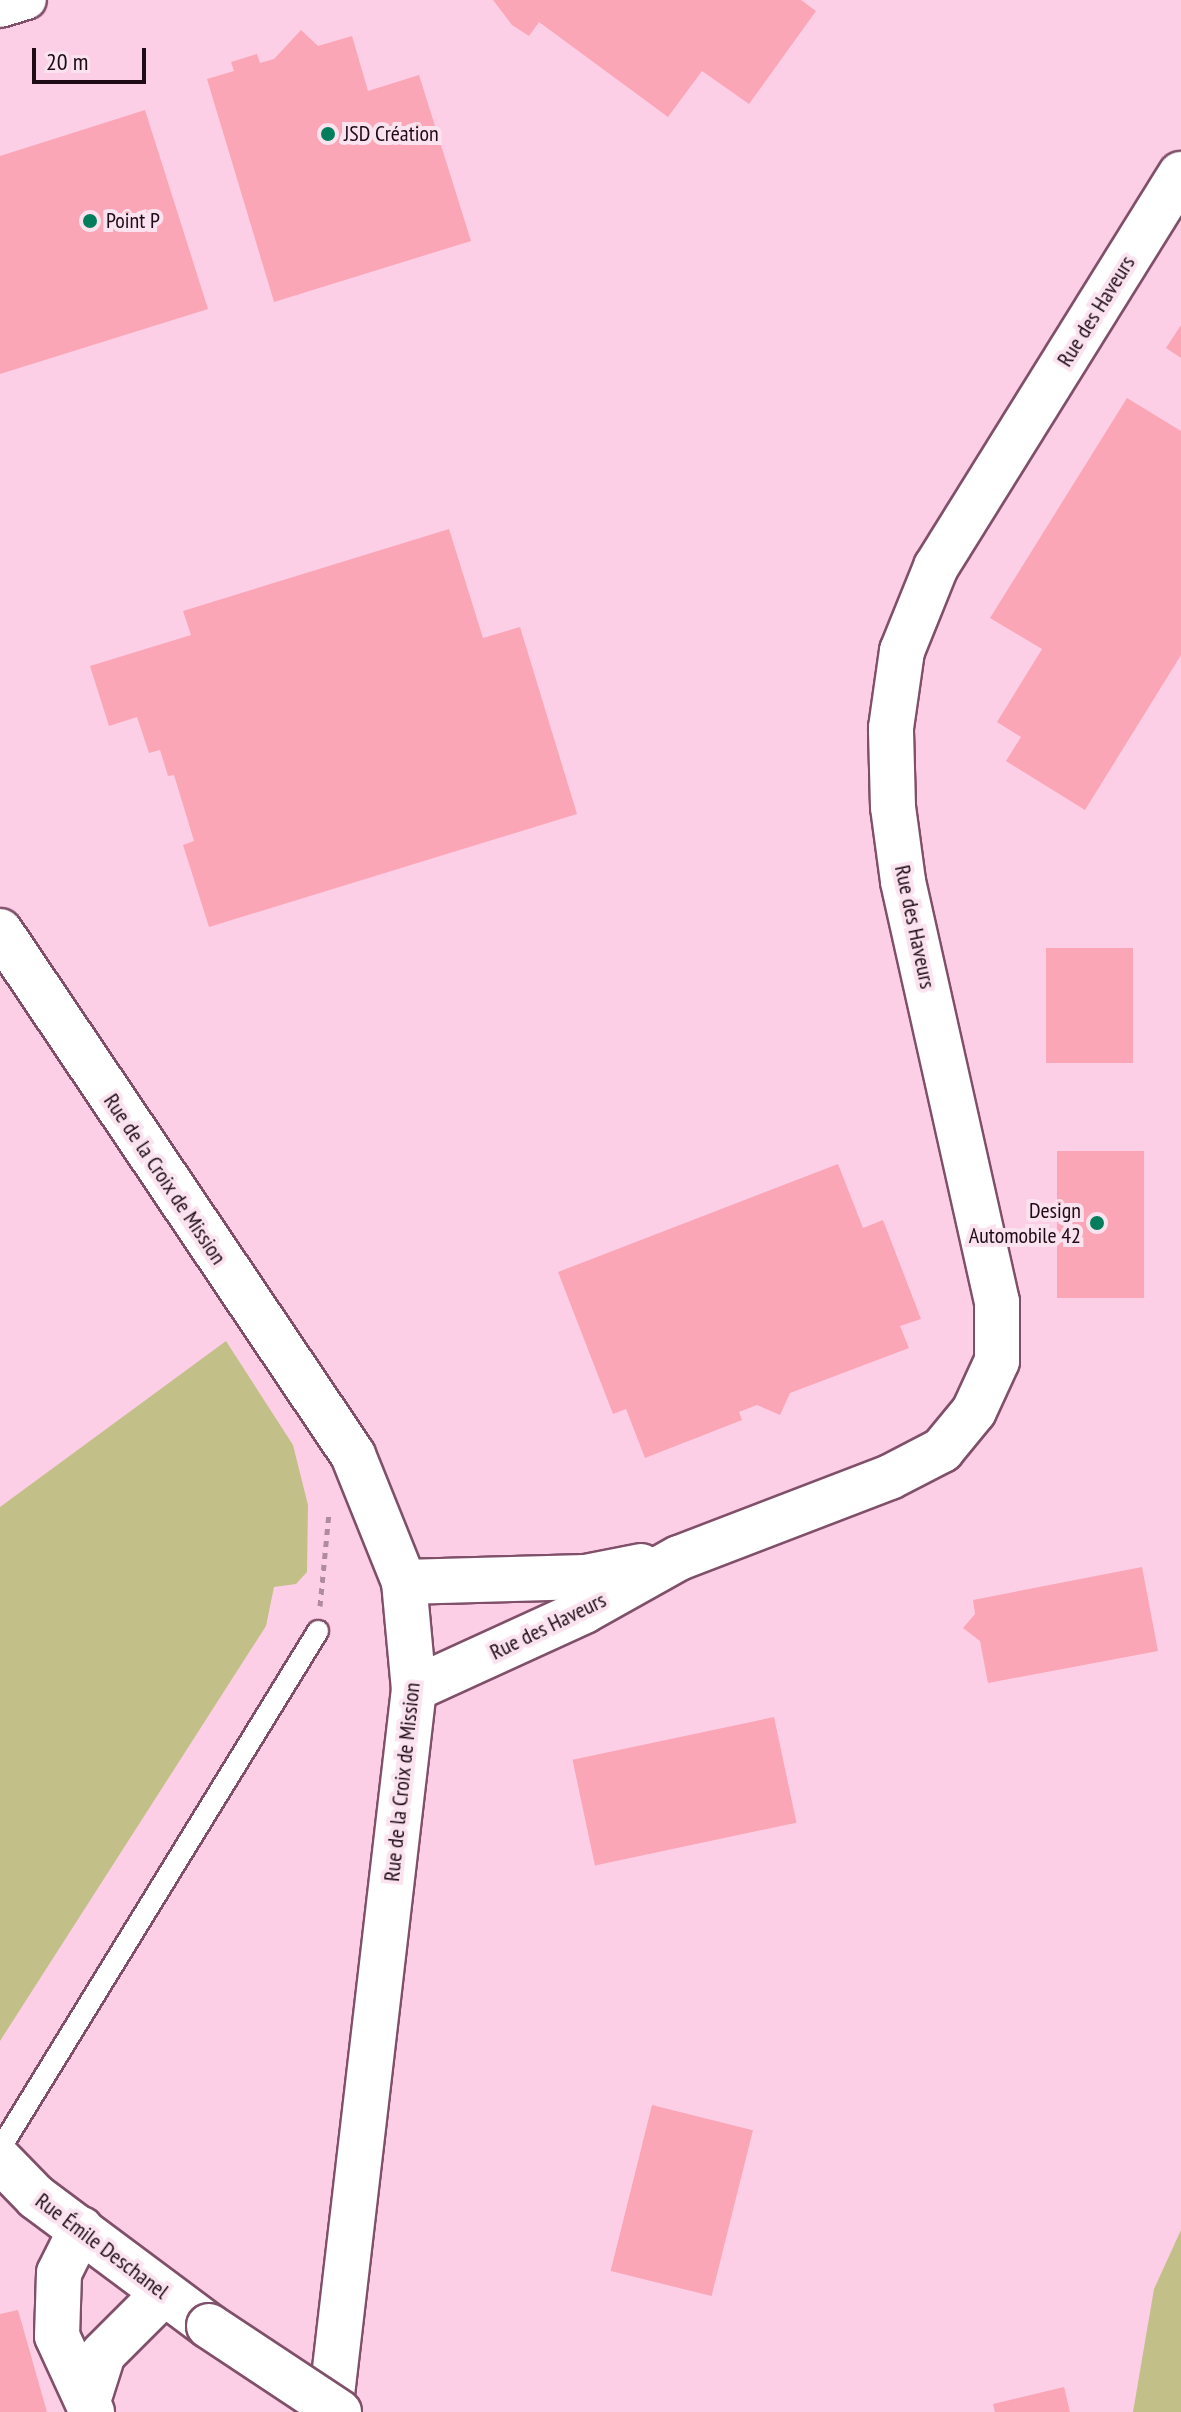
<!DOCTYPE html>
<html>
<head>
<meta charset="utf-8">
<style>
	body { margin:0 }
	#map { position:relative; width:1181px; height:2412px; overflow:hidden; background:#fccfe6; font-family:"PT Sans Narrow",sans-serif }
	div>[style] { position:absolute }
	.green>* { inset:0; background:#c2c088 }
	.building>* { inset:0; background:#faa6b7; transform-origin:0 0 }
	.path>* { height:5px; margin-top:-2.5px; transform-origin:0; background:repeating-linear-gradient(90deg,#b08b9e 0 6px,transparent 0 12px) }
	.roads { filter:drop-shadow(2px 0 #80506a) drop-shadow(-2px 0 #80506a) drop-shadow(0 2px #80506a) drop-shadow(0 -2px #80506a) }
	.lane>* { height:20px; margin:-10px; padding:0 10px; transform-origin:10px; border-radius:10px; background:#fff }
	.street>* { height:38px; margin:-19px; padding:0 19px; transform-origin:19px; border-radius:19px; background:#fff }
	.secondary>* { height:44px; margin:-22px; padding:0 22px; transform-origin:22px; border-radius:22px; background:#fff }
	.bridges { filter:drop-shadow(2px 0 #80506a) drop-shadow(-2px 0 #80506a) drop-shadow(0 2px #80506a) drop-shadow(0 -2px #80506a) }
	.secondary-bridge>* { height:44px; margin:-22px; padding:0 22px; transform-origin:22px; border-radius:22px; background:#fff }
	.dots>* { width:22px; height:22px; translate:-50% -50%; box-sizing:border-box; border:4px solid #fae3ef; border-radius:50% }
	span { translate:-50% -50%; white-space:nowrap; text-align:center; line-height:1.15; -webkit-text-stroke:8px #fae3ef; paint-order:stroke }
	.poi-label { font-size:22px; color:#1e0b16 }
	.left { translate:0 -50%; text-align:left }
	.right { translate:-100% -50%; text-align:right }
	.street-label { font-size:22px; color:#1e0b16 }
	.scale { position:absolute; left:32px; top:48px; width:114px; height:36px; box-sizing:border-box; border:4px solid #1e0b16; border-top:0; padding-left:10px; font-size:24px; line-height:28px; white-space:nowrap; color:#1e0b16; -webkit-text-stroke:6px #fae3ef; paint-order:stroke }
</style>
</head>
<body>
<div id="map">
	<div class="green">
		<i style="clip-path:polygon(226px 1341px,293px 1445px,308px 1505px,307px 1572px,296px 1584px,274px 1587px,266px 1626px,0 2041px,0 1507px)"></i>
		<i style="clip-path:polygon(1181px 2230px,1181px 2412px,1133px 2412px,1154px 2289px)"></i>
	</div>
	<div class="building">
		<i style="clip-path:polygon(493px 0,801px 0,816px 11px,749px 104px,702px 71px,668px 117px,539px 22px,529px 36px,512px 25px)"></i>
		<i style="clip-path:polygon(301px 30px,318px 46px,352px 36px,368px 91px,419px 75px,471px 241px,274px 302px,207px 79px,234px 71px,231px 62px,257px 54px,260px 63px,274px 59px)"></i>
		<i style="clip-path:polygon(145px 110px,208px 309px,0 374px,0 156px)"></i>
		<i style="clip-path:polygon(1181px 325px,1181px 358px,1166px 348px)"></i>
		<i style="clip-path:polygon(1127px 398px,1181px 431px,1181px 655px,1085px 810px,1006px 761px,1021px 737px,997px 722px,1042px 649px,990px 618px)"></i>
		<i style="clip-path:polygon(449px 529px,483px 638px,520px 627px,577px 814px,209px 927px,183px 845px,194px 841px,174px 775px,168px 776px,160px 750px,149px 753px,137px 717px,109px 726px,90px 666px,191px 635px,183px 611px)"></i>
		<i style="left:1133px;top:948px;width:115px;height:87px;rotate:90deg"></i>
		<i style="left:1057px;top:1151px;width:87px;height:147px"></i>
		<i style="clip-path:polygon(838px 1164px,863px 1228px,883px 1220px,921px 1319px,900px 1326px,909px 1348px,790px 1393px,780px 1415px,757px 1405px,739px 1412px,742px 1420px,645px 1458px,626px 1409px,613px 1414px,558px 1272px)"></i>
		<i style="clip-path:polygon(1142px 1567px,1158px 1651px,988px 1683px,980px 1641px,963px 1628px,975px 1614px,973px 1600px)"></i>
		<i style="left:774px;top:1717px;width:108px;height:206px;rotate:78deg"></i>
		<i style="left:652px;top:2105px;width:104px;height:171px;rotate:14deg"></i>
		<i style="clip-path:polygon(18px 2310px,39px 2384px,47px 2412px,0 2412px,0 2314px)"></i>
		<i style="clip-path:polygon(1064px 2387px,1070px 2412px,995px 2412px,993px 2404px)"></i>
	</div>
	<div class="path">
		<i style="left:320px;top:1606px;width:94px;rotate:-84.5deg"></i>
	</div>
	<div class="roads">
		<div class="lane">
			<i style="left:0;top:2149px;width:608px;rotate:-58.45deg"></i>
		</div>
		<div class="street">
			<i style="left:0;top:8px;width:28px;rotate:-17deg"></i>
		</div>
		<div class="secondary">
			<i style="left:0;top:931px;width:632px;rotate:56.03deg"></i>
			<i style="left:353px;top:1455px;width:137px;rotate:68.1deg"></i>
			<i style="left:404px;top:1582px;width:107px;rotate:84.7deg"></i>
			<i style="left:414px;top:1689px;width:728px;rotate:96.63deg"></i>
			<i style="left:404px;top:1582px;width:181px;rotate:-1.6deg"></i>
			<i style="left:585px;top:1577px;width:57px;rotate:-11.1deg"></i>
			<i style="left:414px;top:1689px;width:187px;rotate:-24.6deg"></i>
			<i style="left:584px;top:1611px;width:109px;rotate:-29.2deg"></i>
			<i style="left:679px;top:1558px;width:226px;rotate:-21deg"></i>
			<i style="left:890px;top:1477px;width:59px;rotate:-27.4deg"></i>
			<i style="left:942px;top:1450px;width:50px;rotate:-50.6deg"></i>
			<i style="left:974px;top:1411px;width:55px;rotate:-65.3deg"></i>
			<i style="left:997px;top:1361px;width:59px;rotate:-90deg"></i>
			<i style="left:997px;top:1302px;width:431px;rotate:-102.6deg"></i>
			<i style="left:903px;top:881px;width:75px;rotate:-97.7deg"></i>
			<i style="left:893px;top:807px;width:79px;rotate:-91.5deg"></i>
			<i style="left:891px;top:728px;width:78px;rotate:-81.9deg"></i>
			<i style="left:902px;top:651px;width:91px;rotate:-68deg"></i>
			<i style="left:936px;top:567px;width:463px;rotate:-58.1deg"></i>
			<i style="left:0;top:2160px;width:52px;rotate:45.8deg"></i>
			<i style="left:36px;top:2197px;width:216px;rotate:36.7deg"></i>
			<i style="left:81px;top:2229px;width:49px;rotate:116.6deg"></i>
			<i style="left:59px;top:2273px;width:63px;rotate:91.8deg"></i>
			<i style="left:57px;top:2336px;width:84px;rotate:65.3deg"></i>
			<i style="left:89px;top:2398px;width:46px;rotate:-72.3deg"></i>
			<i style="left:103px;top:2354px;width:86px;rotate:-45deg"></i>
		</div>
	</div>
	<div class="bridges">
		<div class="secondary-bridge">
			<i style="left:209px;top:2326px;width:156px;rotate:33.5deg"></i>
		</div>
	</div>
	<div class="dots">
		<i style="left:328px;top:134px;background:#037e5d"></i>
		<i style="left:90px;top:221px;background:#037e5d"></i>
		<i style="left:1097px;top:1223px;background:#037e5d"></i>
	</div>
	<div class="poi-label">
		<span class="left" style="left:344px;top:134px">JSD Création</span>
		<span class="left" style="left:106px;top:221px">Point P</span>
		<span class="right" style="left:1081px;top:1223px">Design<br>Automobile 42</span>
	</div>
	<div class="street-label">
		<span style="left:1096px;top:311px;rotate:-58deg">Rue des Haveurs</span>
		<span style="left:915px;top:927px;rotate:78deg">Rue des Haveurs</span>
		<span style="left:165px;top:1179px;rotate:56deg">Rue de la Croix de Mission</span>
		<span style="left:548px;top:1626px;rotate:-26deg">Rue des Haveurs</span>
		<span style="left:402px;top:1782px;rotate:-84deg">Rue de la Croix de Mission</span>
		<span style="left:102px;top:2246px;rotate:37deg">Rue Émile Deschanel</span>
	</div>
	<div class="scale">20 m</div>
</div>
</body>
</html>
